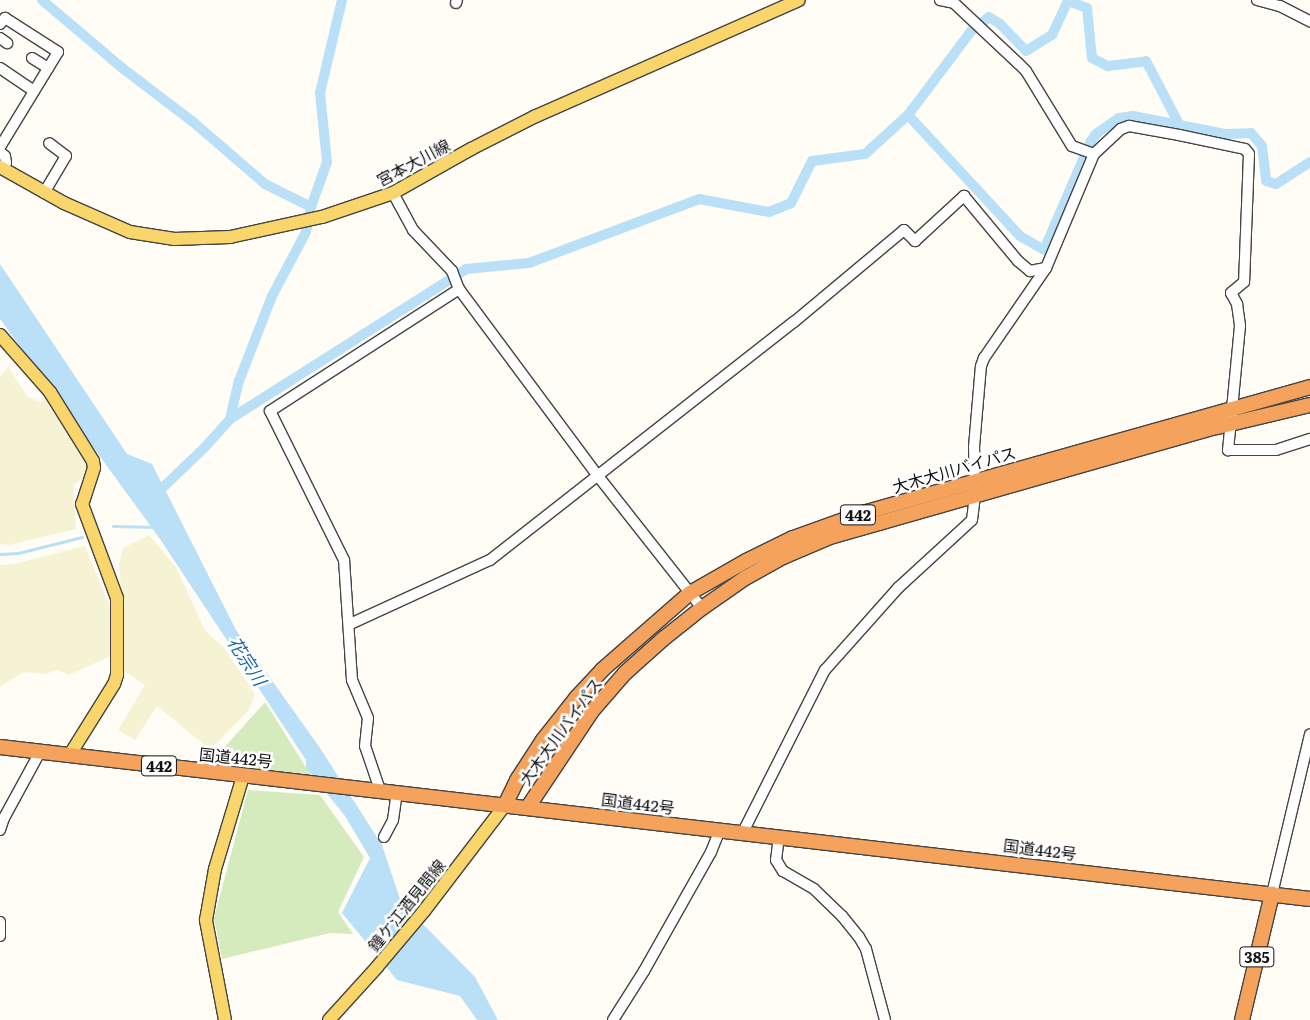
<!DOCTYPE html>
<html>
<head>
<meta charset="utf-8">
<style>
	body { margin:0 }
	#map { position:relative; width:1310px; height:1020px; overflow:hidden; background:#fffdf5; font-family:Literata,"Noto Sans JP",serif }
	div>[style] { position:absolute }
	.farmland>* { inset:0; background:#f6f3d4 }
	.green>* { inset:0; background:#d5ebbd }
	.water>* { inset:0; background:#b9e0f7 }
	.stream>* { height:3px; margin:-1.5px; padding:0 1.5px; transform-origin:1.5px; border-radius:1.5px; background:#b9e0f7 }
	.canal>* { height:10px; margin:-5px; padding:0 5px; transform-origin:5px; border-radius:5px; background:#b9e0f7 }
	.roads { filter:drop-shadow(1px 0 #444) drop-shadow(-1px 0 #444) drop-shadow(0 1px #444) drop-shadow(0 -1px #444) }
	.minor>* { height:10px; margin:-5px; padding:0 5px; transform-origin:5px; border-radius:5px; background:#fff }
	.major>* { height:12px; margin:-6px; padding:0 6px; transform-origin:6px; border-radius:6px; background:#f9d66b }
	.highway>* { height:14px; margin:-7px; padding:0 7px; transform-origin:7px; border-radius:7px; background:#f5a25d }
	span { translate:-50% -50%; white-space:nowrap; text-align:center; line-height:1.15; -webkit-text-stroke:5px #fff; paint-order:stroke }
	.shield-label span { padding:1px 4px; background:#fff; border:1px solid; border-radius:4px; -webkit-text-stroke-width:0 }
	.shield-label { font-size:15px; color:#111; font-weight:700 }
	.street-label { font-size:16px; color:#111 }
	.water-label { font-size:18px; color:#1768a6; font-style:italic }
</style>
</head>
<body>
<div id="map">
	<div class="farmland">
		<i style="clip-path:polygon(8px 367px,28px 397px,41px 402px,45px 399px,88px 464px,87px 474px,73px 486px,76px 529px,9px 545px,0 544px,0 377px)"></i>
		<i style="clip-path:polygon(149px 535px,176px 567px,205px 630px,224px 648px,255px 694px,249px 710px,216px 744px,207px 747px,157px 706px,135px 740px,118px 730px,145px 685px,121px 669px,123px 612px,119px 564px,123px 548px)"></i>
		<i style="clip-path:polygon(85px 546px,111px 609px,113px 655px,69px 675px,57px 670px,46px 674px,24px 672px,0 687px,0 565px,14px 564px)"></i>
	</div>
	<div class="green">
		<i style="clip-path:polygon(265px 702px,312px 777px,225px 774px,214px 759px)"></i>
		<i style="clip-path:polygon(248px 790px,320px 795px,364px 857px,338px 912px,353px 934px,330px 933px,222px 959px,214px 918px)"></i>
	</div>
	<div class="water">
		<i style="clip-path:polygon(0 264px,127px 454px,152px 464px,236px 630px,320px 748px,382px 845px,401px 902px,475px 977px,498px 1020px,477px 1020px,460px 996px,397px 980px,342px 913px,370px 858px,345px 816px,306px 768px,306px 760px,160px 539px,0 319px)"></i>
	</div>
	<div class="stream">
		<i style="left:113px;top:526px;width:42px;rotate:1.4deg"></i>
		<i style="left:0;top:554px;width:18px;rotate:-3deg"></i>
		<i style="left:18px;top:553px;width:66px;rotate:-14deg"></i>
	</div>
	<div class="canal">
		<i style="left:42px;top:0;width:104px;rotate:40.3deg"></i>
		<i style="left:121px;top:67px;width:89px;rotate:37.3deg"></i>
		<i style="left:192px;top:121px;width:96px;rotate:40.8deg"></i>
		<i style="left:265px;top:184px;width:51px;rotate:26.6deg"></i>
		<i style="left:908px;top:115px;width:165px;rotate:47.2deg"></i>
		<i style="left:1020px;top:236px;width:28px;rotate:30deg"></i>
		<i style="left:1044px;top:250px;width:119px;rotate:-66.7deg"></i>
		<i style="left:1091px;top:141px;width:9px;rotate:-54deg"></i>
		<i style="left:1096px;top:134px;width:28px;rotate:-35deg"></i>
		<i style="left:1119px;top:118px;width:14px;rotate:-8deg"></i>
		<i style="left:1133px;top:116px;width:95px;rotate:11deg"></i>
		<i style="left:1226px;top:134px;width:25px;rotate:-2deg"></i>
		<i style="left:1251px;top:133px;width:17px;rotate:50deg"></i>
		<i style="left:1262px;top:146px;width:35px;rotate:83deg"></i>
		<i style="left:1266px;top:181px;width:10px;rotate:17deg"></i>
		<i style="left:1276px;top:184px;width:40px;rotate:-32.9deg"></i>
		<i style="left:230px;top:419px;width:280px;rotate:-32.4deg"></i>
		<i style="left:466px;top:269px;width:63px;rotate:-5.4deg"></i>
		<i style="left:529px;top:263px;width:182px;rotate:-20.6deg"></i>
		<i style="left:699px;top:199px;width:71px;rotate:10.5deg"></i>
		<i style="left:769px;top:212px;width:24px;rotate:-22deg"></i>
		<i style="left:791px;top:203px;width:47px;rotate:-63.4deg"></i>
		<i style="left:812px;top:161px;width:53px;rotate:-7.5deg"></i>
		<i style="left:865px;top:154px;width:58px;rotate:-42.2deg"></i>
		<i style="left:908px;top:115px;width:106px;rotate:-53deg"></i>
		<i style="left:972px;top:30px;width:21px;rotate:-37deg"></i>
		<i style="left:989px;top:17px;width:13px;rotate:32deg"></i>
		<i style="left:1000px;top:24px;width:37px;rotate:46deg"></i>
		<i style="left:1026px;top:51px;width:31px;rotate:-32deg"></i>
		<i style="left:1052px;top:35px;width:38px;rotate:-65deg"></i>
		<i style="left:1068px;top:1px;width:20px;rotate:20deg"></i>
		<i style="left:1087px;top:8px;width:50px;rotate:84.3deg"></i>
		<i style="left:1092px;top:58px;width:18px;rotate:27deg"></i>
		<i style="left:1108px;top:66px;width:38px;rotate:-7deg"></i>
		<i style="left:1146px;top:61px;width:71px;rotate:62.4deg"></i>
		<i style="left:155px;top:495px;width:69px;rotate:-43.8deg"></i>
		<i style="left:205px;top:447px;width:38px;rotate:-48deg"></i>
		<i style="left:230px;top:419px;width:39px;rotate:-77deg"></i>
		<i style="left:239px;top:381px;width:91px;rotate:-68.8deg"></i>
		<i style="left:272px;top:296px;width:72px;rotate:-62deg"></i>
		<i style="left:306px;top:232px;width:25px;rotate:-79deg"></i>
		<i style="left:311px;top:207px;width:48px;rotate:-70.4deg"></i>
		<i style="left:327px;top:162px;width:69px;rotate:-95.8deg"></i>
		<i style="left:320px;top:93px;width:96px;rotate:-76.7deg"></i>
	</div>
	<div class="roads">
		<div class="minor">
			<i style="left:940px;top:0;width:14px;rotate:12deg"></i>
			<i style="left:954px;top:3px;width:88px;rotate:43.2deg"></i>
			<i style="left:1018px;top:63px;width:11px;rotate:45deg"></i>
			<i style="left:1026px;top:71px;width:88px;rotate:58.5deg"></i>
			<i style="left:1072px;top:146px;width:23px;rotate:20deg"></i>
			<i style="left:1257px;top:0;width:24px;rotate:15deg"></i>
			<i style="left:1280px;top:6px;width:34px;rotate:27deg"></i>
			<i style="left:456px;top:3px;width:3px;rotate:-72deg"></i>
			<i style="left:0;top:24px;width:8px;rotate:-50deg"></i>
			<i style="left:5px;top:18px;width:63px;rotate:32.7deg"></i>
			<i style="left:58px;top:52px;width:111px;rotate:121.4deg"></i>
			<i style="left:0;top:38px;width:9px;rotate:36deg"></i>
			<i style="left:32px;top:58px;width:19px;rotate:32deg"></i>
			<i style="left:0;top:68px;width:41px;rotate:34.1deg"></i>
			<i style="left:0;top:152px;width:6px;rotate:39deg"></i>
			<i style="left:5px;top:156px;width:7px;rotate:82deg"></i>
			<i style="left:6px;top:163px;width:6px;rotate:141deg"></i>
			<i style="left:44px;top:193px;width:43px;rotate:-59.3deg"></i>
			<i style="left:66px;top:156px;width:21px;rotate:-143deg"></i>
			<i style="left:393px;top:193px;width:42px;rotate:61.6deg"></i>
			<i style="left:413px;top:230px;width:57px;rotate:46.4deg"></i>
			<i style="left:452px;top:271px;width:19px;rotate:69deg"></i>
			<i style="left:459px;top:289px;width:233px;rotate:53.4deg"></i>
			<i style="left:598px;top:476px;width:168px;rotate:51.8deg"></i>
			<i style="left:350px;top:624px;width:154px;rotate:-24.6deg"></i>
			<i style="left:490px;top:560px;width:386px;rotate:-38.1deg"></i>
			<i style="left:794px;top:322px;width:143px;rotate:-39.9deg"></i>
			<i style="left:904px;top:230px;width:16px;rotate:45deg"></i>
			<i style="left:915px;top:241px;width:67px;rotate:-42.6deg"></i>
			<i style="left:964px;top:196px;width:85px;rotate:50.3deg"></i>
			<i style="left:1018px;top:261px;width:16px;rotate:40deg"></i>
			<i style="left:1030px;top:271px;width:16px;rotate:-11deg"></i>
			<i style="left:380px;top:790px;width:46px;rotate:-108.8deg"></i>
			<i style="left:365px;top:746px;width:28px;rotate:-84deg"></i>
			<i style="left:368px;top:718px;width:41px;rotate:-112.8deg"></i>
			<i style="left:352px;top:680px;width:120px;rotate:-93.8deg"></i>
			<i style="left:344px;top:560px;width:166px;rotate:-116.4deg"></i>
			<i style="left:270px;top:411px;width:225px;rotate:-32.8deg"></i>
			<i style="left:0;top:830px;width:13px;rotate:-72deg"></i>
			<i style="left:4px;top:818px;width:75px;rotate:-61.4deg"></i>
			<i style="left:743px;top:832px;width:182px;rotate:-63.2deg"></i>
			<i style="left:825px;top:670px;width:110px;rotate:-48.3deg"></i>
			<i style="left:898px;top:588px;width:100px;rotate:-42.6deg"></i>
			<i style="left:972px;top:520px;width:23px;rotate:-83deg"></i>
			<i style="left:975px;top:497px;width:50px;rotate:-91.1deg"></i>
			<i style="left:974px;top:447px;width:81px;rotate:-85.1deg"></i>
			<i style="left:981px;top:366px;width:9px;rotate:-69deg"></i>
			<i style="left:984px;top:358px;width:109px;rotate:-55.4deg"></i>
			<i style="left:1046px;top:268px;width:124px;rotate:-67.2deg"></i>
			<i style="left:1094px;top:154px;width:37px;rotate:-43deg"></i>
			<i style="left:1121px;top:129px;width:9px;rotate:-21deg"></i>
			<i style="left:1129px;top:126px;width:51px;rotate:10.2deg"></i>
			<i style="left:1179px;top:135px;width:67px;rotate:12deg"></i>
			<i style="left:1245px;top:149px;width:6px;rotate:51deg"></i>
			<i style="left:1249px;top:154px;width:128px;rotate:92.2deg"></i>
			<i style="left:1244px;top:282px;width:17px;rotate:140deg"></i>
			<i style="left:1231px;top:293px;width:13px;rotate:61deg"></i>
			<i style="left:1237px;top:304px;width:22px;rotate:82deg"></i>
			<i style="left:1240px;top:326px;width:125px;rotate:95.5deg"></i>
			<i style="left:1228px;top:450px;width:48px"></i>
			<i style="left:1276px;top:450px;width:36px;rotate:-18deg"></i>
			<i style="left:779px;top:836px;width:24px;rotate:97deg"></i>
			<i style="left:776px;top:860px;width:13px;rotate:58deg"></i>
			<i style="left:783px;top:871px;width:36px;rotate:30deg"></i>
			<i style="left:814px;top:889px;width:39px;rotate:44deg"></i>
			<i style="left:842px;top:916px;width:27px;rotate:51deg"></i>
			<i style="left:859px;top:937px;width:14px;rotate:60deg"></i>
			<i style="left:866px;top:949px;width:73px;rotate:75deg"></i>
			<i style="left:384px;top:837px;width:19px;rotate:-62deg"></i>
			<i style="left:393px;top:820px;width:28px;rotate:-82deg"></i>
			<i style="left:1272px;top:894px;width:164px;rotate:-76.6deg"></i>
			<i style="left:0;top:922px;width:14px;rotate:90deg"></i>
			<i style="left:613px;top:1020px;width:58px;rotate:-57.7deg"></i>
			<i style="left:644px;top:971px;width:137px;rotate:-60.6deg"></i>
			<i style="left:711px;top:852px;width:24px;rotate:-68deg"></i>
		</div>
		<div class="major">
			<i style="left:0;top:167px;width:73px;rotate:29.4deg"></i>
			<i style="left:64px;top:203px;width:72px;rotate:23.7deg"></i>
			<i style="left:130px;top:232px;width:45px;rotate:9deg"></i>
			<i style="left:174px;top:239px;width:56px;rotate:-2deg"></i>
			<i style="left:230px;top:237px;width:94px;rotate:-12.3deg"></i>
			<i style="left:322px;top:217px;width:75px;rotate:-18.7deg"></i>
			<i style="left:393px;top:193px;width:90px;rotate:-29.4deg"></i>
			<i style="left:471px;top:149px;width:73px;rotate:-26.9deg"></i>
			<i style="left:536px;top:116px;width:287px;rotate:-23.8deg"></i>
			<i style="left:0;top:335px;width:76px;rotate:48.7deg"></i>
			<i style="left:50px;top:392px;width:81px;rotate:58.1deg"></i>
			<i style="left:93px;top:461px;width:7px;rotate:82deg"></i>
			<i style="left:94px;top:468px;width:38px;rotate:108deg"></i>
			<i style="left:82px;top:504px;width:100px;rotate:69.6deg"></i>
			<i style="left:117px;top:598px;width:77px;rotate:90deg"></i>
			<i style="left:117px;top:675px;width:9px;rotate:108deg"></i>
			<i style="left:114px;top:684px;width:85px;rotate:122deg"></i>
			<i style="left:225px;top:1020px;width:102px;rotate:-100.8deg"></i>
			<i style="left:206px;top:920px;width:52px;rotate:-80deg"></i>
			<i style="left:215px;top:869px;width:97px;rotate:-73.2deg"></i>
			<i style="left:329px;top:1020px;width:72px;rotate:-47.8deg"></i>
			<i style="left:377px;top:967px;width:73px;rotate:-50deg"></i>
			<i style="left:424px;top:911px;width:133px;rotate:-52.6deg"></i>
		</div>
		<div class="highway">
			<i style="left:0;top:747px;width:1319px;rotate:6.62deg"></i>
			<i style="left:505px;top:805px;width:28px;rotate:-64deg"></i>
			<i style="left:517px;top:780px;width:48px;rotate:-57deg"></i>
			<i style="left:543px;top:740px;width:55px;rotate:-51.7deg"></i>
			<i style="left:577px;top:697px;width:37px;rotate:-47deg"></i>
			<i style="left:602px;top:670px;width:117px;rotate:-41.2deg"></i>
			<i style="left:690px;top:593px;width:64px;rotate:-29.7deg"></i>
			<i style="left:746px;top:561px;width:52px;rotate:-26.1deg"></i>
			<i style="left:793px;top:538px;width:77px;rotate:-19.6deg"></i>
			<i style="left:866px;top:512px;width:461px;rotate:-15.7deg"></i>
			<i style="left:528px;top:807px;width:115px;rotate:-56.3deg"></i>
			<i style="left:592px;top:711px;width:50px;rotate:-49deg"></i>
			<i style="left:625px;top:673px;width:51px;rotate:-41.8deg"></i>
			<i style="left:663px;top:639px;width:50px;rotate:-38.5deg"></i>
			<i style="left:702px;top:608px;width:52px;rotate:-34.9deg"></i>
			<i style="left:745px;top:578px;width:43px;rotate:-28.9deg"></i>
			<i style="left:783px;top:557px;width:51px;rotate:-23.1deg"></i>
			<i style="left:830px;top:537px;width:51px;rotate:-15.9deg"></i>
			<i style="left:879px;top:523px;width:351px;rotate:-15.9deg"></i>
			<i style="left:1217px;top:427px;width:96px;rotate:-13.3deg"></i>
			<i style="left:1242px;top:1020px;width:130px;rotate:-76.6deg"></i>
		</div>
	</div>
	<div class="shield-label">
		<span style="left:858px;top:515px">442</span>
		<span style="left:159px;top:766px">442</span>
		<span style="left:1257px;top:957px">385</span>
	</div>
	<div class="street-label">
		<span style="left:413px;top:162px;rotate:-28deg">宮本大川線</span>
		<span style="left:954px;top:469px;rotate:-16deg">大木大川バイパス</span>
		<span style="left:560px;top:731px;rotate:-54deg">大木大川バイパス</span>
		<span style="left:236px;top:757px;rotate:6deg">国道442号</span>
		<span style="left:638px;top:803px;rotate:7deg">国道442号</span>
		<span style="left:1040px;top:849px;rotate:7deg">国道442号</span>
		<span style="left:406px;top:905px;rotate:-51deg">鐘ケ江酒見間線</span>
	</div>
	<div class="water-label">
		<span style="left:247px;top:661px;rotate:57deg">花宗川</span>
	</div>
</div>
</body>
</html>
